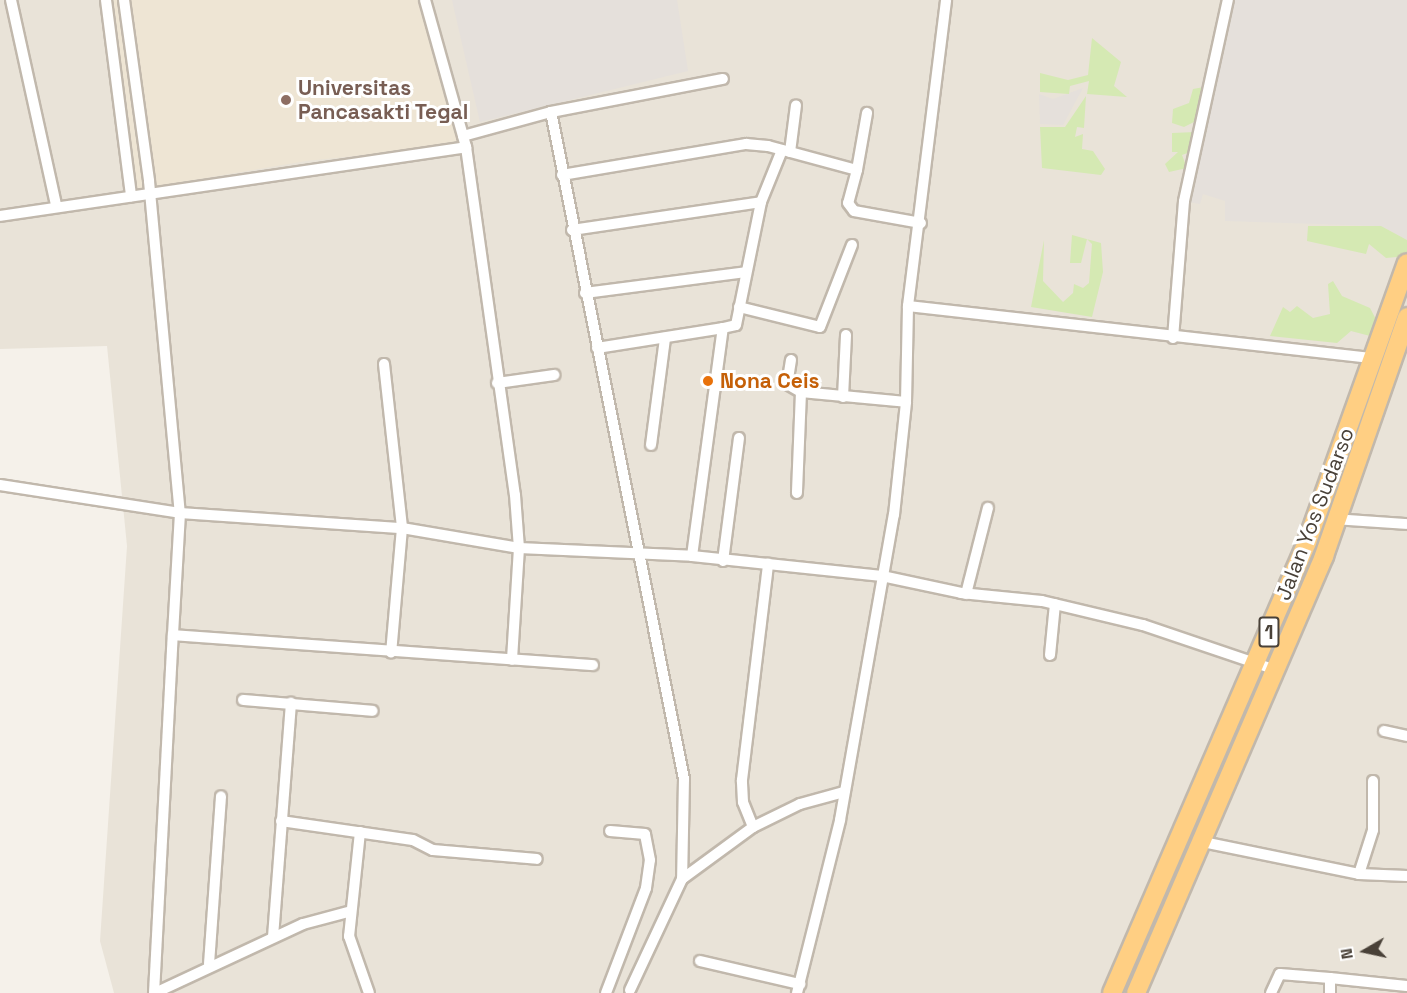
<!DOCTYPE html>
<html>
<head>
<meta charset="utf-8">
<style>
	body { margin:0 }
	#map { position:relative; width:1407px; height:993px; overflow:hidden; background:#f5f1ea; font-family:"Space Grotesk",sans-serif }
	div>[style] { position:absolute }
	.residential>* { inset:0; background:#e9e3d8 }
	.industrial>* { inset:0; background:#e5e0db }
	.education>* { inset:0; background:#eee5d4 }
	.green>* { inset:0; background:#d5e9b3 }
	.roads { filter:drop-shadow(2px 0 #c1b8ac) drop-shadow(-2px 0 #c1b8ac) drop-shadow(0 2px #c1b8ac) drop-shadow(0 -2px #c1b8ac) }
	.minor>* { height:10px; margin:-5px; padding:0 5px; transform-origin:5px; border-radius:5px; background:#fff }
	.trunk>* { height:18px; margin:-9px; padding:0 9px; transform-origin:9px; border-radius:9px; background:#ffcf83 }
	.dots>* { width:16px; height:16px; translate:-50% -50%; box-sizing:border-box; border:3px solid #fff; border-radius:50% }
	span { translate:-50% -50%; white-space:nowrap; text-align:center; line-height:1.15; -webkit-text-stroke:6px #fff; paint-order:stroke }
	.shield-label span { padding:2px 4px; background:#fff; border:2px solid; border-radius:4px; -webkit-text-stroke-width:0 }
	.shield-label { font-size:20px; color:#494138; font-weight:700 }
	.education-label { font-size:21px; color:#785e54; font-weight:700 }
	.left { translate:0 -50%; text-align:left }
	.food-label { font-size:21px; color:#c56008; font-weight:700 }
	.street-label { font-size:21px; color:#494138 }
	.north { position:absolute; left:1335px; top:921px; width:60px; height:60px; -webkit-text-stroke:4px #fff; paint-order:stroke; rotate:261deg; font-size:16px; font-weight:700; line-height:24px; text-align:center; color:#494138 }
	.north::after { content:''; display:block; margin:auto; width:21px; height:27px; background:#494138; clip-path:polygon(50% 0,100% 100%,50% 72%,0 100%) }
</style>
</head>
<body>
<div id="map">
	<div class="residential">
		<i style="clip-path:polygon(0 0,1407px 0,1407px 993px,114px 993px,100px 941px,127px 546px,107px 346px,0 349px)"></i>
	</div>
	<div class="industrial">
		<i style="clip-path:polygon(452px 0,677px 0,688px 71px,480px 122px)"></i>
		<i style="clip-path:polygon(1228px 0,1407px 0,1407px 240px,1381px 226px,1225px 221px,1225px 201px,1203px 194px,1200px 204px,1184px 201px)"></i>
		<i style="clip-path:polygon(1083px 88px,1063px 125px,1040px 124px,1039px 94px,1053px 99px)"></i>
	</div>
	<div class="education">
		<i style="clip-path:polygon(110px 0,421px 0,460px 145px,306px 161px,134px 190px)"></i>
	</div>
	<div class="green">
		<i style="clip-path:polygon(1092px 38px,1121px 62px,1114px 86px,1127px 97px,1087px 94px,1089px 81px,1070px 86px,1069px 94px,1040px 92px,1040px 73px,1068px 80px,1088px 75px)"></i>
		<i style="clip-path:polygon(1204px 87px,1196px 121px,1184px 127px,1172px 123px,1173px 109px,1189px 103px,1193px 89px)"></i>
		<i style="clip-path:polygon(1086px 96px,1084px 128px,1077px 127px,1075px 137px,1083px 134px,1082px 149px,1093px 151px,1105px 169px,1101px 175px,1042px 168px,1040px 127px,1065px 127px)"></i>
		<i style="clip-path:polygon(1196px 132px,1190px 152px,1182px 155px,1187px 168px,1169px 172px,1165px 164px,1178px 152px,1172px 152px,1172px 133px)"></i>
		<i style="clip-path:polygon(1308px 226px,1381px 226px,1407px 240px,1407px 256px,1386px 258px,1369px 244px,1366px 254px,1307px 241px)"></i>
		<i style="clip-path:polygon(1072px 235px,1101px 243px,1103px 272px,1092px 317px,1031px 307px,1044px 240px,1043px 281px,1063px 302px,1073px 293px,1074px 284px,1083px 288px,1089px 283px,1092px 244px,1087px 239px,1081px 263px,1070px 263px)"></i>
		<i style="clip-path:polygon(1333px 281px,1342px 296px,1370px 308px,1380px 327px,1374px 337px,1351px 331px,1337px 343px,1270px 336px,1283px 307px,1290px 312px,1297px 306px,1313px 318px,1330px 314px,1328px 284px)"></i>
	</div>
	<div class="roads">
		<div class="minor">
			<i style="left:11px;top:0;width:209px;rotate:77.6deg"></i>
			<i style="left:106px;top:0;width:198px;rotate:82.7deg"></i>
			<i style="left:124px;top:0;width:183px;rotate:82.1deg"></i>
			<i style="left:149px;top:181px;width:333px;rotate:84.7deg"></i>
			<i style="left:180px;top:513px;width:122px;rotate:93.3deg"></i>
			<i style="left:173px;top:635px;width:421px;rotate:4.1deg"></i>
			<i style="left:425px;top:0;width:153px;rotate:74.4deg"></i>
			<i style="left:466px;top:147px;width:351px;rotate:82deg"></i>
			<i style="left:515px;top:495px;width:53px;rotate:85.7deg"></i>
			<i style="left:519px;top:548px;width:112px;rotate:93.6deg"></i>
			<i style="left:551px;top:112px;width:680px;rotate:78.72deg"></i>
			<i style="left:684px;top:779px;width:100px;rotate:91.1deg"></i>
			<i style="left:682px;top:879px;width:88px;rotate:-36.2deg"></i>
			<i style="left:753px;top:827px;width:52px;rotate:-26.1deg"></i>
			<i style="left:800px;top:804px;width:46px;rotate:-15.3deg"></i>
			<i style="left:463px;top:136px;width:91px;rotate:-15.3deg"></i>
			<i style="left:551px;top:112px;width:175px;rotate:-10.9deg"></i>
			<i style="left:790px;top:152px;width:47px;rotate:-82.7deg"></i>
			<i style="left:857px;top:170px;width:58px;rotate:-80deg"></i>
			<i style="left:562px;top:175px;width:187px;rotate:-9.6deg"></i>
			<i style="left:746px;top:144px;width:22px;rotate:5deg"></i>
			<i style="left:768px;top:146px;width:92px;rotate:15.1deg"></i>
			<i style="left:857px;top:170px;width:34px;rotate:105deg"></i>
			<i style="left:848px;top:203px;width:10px;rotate:53deg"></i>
			<i style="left:854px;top:211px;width:68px;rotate:10.2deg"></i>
			<i style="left:0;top:216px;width:471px;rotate:-8.4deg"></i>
			<i style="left:572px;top:230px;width:191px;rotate:-8.4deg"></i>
			<i style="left:585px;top:293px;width:162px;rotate:-7.4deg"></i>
			<i style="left:908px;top:306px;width:468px;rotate:6.4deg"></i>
			<i style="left:739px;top:307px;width:83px;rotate:13.9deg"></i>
			<i style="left:820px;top:327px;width:88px;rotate:-68.7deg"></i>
			<i style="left:1173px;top:338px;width:137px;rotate:-85.4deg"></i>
			<i style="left:1184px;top:201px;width:206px;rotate:-77.7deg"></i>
			<i style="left:597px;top:348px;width:128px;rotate:-9deg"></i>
			<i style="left:791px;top:360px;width:24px;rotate:99deg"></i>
			<i style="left:787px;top:384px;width:16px;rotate:30deg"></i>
			<i style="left:801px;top:392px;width:101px;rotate:92.3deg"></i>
			<i style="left:384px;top:364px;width:165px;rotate:83.7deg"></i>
			<i style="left:402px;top:528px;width:125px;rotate:95deg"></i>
			<i style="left:497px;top:383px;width:58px;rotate:-8deg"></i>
			<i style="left:801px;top:392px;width:105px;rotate:5.4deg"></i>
			<i style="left:843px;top:397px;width:62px;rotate:-87.2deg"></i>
			<i style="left:651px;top:445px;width:108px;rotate:-82.5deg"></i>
			<i style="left:0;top:485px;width:182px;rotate:8.8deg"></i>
			<i style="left:180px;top:513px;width:223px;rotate:3.9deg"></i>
			<i style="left:402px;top:528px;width:119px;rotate:9.7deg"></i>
			<i style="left:519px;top:548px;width:173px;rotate:2.6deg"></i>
			<i style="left:692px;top:556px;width:191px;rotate:6deg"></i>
			<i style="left:882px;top:576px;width:81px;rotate:12.1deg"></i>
			<i style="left:961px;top:593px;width:81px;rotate:5.6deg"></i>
			<i style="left:1042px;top:601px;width:104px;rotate:13.4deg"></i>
			<i style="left:1143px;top:625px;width:140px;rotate:18.7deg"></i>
			<i style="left:1335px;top:519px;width:72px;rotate:4deg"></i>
			<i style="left:692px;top:556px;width:230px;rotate:-82.3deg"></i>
			<i style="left:723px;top:328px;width:13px;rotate:-13deg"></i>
			<i style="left:736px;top:325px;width:126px;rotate:-78.5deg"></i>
			<i style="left:761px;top:202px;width:56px;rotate:-68deg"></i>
			<i style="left:723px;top:561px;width:124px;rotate:-82.6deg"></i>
			<i style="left:966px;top:594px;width:89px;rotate:-75.7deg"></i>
			<i style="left:1050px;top:655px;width:51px;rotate:-84.4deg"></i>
			<i style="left:243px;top:700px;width:130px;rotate:4.8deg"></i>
			<i style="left:1384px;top:731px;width:24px;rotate:12deg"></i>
			<i style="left:281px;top:821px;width:133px;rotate:8.2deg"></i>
			<i style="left:413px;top:840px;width:22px;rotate:27deg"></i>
			<i style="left:433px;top:850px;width:104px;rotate:4.9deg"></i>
			<i style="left:753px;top:827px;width:27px;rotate:-112deg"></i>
			<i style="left:743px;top:802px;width:22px;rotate:-93deg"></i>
			<i style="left:742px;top:780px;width:218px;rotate:-83.1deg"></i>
			<i style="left:360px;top:832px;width:105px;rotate:96deg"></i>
			<i style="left:349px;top:936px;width:60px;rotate:70.7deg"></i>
			<i style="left:1203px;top:842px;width:159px;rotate:11.6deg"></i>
			<i style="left:1359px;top:874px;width:48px;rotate:2.4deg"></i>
			<i style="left:1359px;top:874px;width:46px;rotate:-72.3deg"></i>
			<i style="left:1373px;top:830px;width:49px;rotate:-90deg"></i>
			<i style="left:273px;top:937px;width:235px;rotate:-85.6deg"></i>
			<i style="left:700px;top:961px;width:103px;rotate:13deg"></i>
			<i style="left:209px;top:964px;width:168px;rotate:-85.9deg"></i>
			<i style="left:630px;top:990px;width:123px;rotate:-64.9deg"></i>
			<i style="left:154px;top:993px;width:359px;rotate:-87deg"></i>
			<i style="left:155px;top:993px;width:163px;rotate:-25deg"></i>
			<i style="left:303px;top:924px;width:47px;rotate:-14.9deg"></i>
			<i style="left:606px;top:993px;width:112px;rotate:-69.1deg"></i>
			<i style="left:646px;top:888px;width:28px;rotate:-82deg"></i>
			<i style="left:650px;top:860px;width:26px;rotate:-101deg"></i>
			<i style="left:645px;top:834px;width:35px;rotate:-175deg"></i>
			<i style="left:797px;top:993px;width:178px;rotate:-76deg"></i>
			<i style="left:840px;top:820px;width:310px;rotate:-80deg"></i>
			<i style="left:894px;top:515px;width:114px;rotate:-83.9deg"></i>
			<i style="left:906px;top:402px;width:96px;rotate:-88.8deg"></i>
			<i style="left:908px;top:306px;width:308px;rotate:-82.9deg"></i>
			<i style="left:1271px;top:993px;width:21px;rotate:-65deg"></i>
			<i style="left:1280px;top:974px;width:50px;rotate:4.6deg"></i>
			<i style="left:1330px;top:993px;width:15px;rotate:-90deg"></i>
			<i style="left:1330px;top:978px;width:77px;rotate:5.9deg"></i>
		</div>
		<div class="trunk">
			<i style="left:1112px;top:993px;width:491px;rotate:-66.6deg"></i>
			<i style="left:1307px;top:542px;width:296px;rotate:-70.3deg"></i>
			<i style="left:1136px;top:993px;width:476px;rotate:-66.7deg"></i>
			<i style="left:1324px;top:556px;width:253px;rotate:-70.8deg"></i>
		</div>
	</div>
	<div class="dots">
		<i style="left:286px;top:100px;background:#8d6e63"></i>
		<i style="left:708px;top:381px;background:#e8710a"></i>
	</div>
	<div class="shield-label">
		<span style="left:1269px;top:632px">1</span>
	</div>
	<div class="education-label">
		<span class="left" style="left:298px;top:100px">Universitas<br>Pancasakti Tegal</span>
	</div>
	<div class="food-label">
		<span class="left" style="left:720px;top:381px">Nona Ceis</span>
	</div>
	<div class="street-label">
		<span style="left:1315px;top:514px;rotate:-69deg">Jalan Yos Sudarso</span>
	</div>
	<div class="north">N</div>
</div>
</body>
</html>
